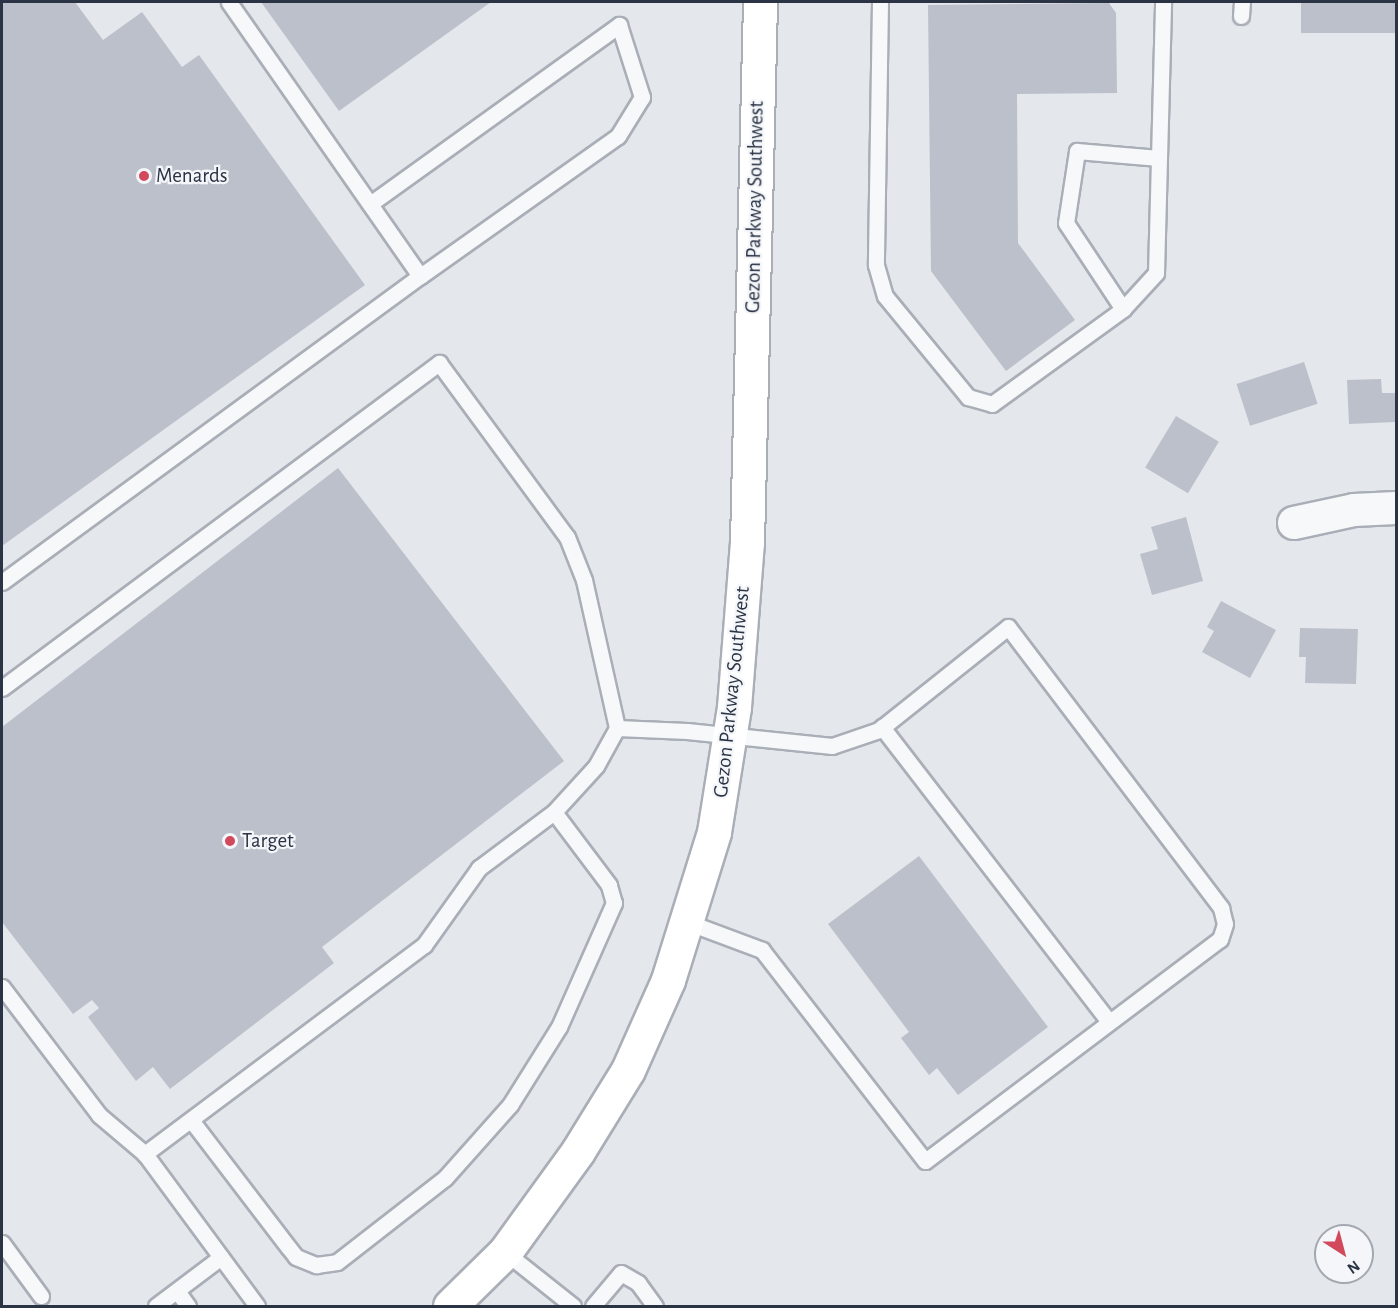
<!DOCTYPE html>
<html>
<head>
<meta charset="utf-8">
<style>
	body { margin:0 }
	#map { position:relative; width:1398px; height:1308px; overflow:hidden; background:#e4e7ec; font-family:"Alegreya Sans",sans-serif }
	div>[style] { position:absolute }
	.building>* { inset:0; background:#bbc0ca; transform-origin:0 0 }
	.roads { filter:drop-shadow(2px 0 #a9aeb7) drop-shadow(-2px 0 #a9aeb7) drop-shadow(0 2px #a9aeb7) drop-shadow(0 -2px #a9aeb7) }
	.lane>* { height:15px; margin:-7.5px; padding:0 7.5px; transform-origin:7.5px; border-radius:7.5px; background:#f7f8fa }
	.street>* { height:32px; margin:-16px; padding:0 16px; transform-origin:16px; border-radius:16px; background:#f7f8fa }
	.secondary>* { height:33px; margin:-16.5px; padding:0 16.5px; transform-origin:16.5px; border-radius:16.5px; background:#fff }
	.dots>* { width:16px; height:16px; translate:-50% -50%; box-sizing:border-box; border:3px solid #f4f6f9; border-radius:50% }
	span { translate:-50% -50%; white-space:nowrap; text-align:center; line-height:1.15; -webkit-text-stroke:4.5px #f4f6f9; paint-order:stroke }
	.poi-label { font-size:21px; color:#2b3445 }
	.left { translate:0 -50%; text-align:left }
	.street-label { font-size:21px; color:#2b3445 }
	.frame { position:absolute; inset:0; border:3px solid #2b3445; pointer-events:none }
	.north { position:absolute; left:1314px; top:1224px; width:60px; height:60px; box-sizing:border-box; background:#f4f6f9; border:2px solid #a4a8b1; border-radius:50%; rotate:144deg; font-size:16px; font-weight:700; line-height:24px; text-align:center; color:#2b3445 }
	.north::after { content:''; display:block; margin:auto; width:21px; height:27px; background:#d1495b; clip-path:polygon(50% 0,100% 100%,50% 72%,0 100%) }
</style>
</head>
<body>
<div id="map">
	<div class="building">
		<i style="clip-path:polygon(2px 2px,75px 2px,103px 40px,142px 12px,182px 67px,199px 55px,365px 285px,2px 546px)"></i>
		<i style="clip-path:polygon(261px 2px,491px 2px,339px 111px)"></i>
		<i style="left:1301px;top:2px;width:95px;height:31px"></i>
		<i style="clip-path:polygon(1109px 3px,1116px 13px,1117px 93px,1017px 94px,1018px 243px,1075px 320px,1006px 371px,931px 271px,928px 5px)"></i>
		<i style="left:1304px;top:362px;width:44px;height:71px;rotate:72deg"></i>
		<i style="clip-path:polygon(1381px 379px,1382px 393px,1396px 393px,1396px 422px,1349px 424px,1347px 380px)"></i>
		<i style="left:1176px;top:416px;width:50px;height:60px;rotate:31deg"></i>
		<i style="clip-path:polygon(338px 468px,564px 761px,322px 947px,334px 963px,170px 1089px,153px 1067px,136px 1081px,88px 1017px,99px 1008px,92px 1000px,73px 1014px,2px 922px,2px 727px)"></i>
		<i style="clip-path:polygon(1186px 517px,1203px 581px,1152px 595px,1140px 554px,1158px 549px,1151px 527px)"></i>
		<i style="clip-path:polygon(1221px 601px,1276px 630px,1250px 678px,1202px 652px,1214px 631px,1207px 627px)"></i>
		<i style="clip-path:polygon(1300px 628px,1358px 629px,1356px 684px,1305px 683px,1306px 657px,1299px 657px)"></i>
		<i style="clip-path:polygon(919px 856px,1048px 1027px,958px 1095px,937px 1068px,929px 1075px,901px 1038px,909px 1032px,828px 924px)"></i>
	</div>
	<div class="roads">
		<div class="lane">
			<i style="left:880px;top:2px;width:263px;rotate:90.9deg"></i>
			<i style="left:876px;top:265px;width:32px;rotate:74deg"></i>
			<i style="left:885px;top:296px;width:131px;rotate:50.6deg"></i>
			<i style="left:968px;top:397px;width:25px;rotate:16deg"></i>
			<i style="left:992px;top:404px;width:162px;rotate:-35.9deg"></i>
			<i style="left:1123px;top:309px;width:49px;rotate:-47.5deg"></i>
			<i style="left:1156px;top:273px;width:271px;rotate:-88.5deg"></i>
			<i style="left:1241px;top:16px;width:14px;rotate:-86deg"></i>
			<i style="left:370px;top:204px;width:307px;rotate:-35.7deg"></i>
			<i style="left:619px;top:25px;width:76px;rotate:72.3deg"></i>
			<i style="left:642px;top:97px;width:46px;rotate:121.6deg"></i>
			<i style="left:618px;top:136px;width:242px;rotate:144.7deg"></i>
			<i style="left:1123px;top:309px;width:103px;rotate:-123.5deg"></i>
			<i style="left:1066px;top:223px;width:73px;rotate:-81.3deg"></i>
			<i style="left:1077px;top:151px;width:82px;rotate:4.9deg"></i>
			<i style="left:2px;top:582px;width:518px;rotate:-36.21deg"></i>
			<i style="left:420px;top:276px;width:334px;rotate:-124.9deg"></i>
			<i style="left:2px;top:688px;width:545px;rotate:-36.64deg"></i>
			<i style="left:439px;top:363px;width:216px;rotate:53.7deg"></i>
			<i style="left:567px;top:537px;width:46px;rotate:68.4deg"></i>
			<i style="left:584px;top:580px;width:152px;rotate:77.4deg"></i>
			<i style="left:617px;top:728px;width:43px;rotate:118.9deg"></i>
			<i style="left:596px;top:766px;width:62px;rotate:132.4deg"></i>
			<i style="left:554px;top:812px;width:94px;rotate:143.3deg"></i>
			<i style="left:479px;top:868px;width:95px;rotate:125.5deg"></i>
			<i style="left:424px;top:945px;width:349px;rotate:143.2deg"></i>
			<i style="left:882px;top:727px;width:372px;rotate:52.4deg"></i>
			<i style="left:617px;top:728px;width:70px;rotate:2.5deg"></i>
			<i style="left:687px;top:731px;width:146px;rotate:5.9deg"></i>
			<i style="left:832px;top:746px;width:50px;rotate:-18.8deg"></i>
			<i style="left:879px;top:730px;width:165px;rotate:-38.6deg"></i>
			<i style="left:1008px;top:627px;width:353px;rotate:52.8deg"></i>
			<i style="left:1221px;top:908px;width:16px;rotate:76deg"></i>
			<i style="left:1225px;top:924px;width:16px;rotate:108deg"></i>
			<i style="left:1220px;top:939px;width:369px;rotate:143deg"></i>
			<i style="left:925px;top:1161px;width:267px;rotate:-127.7deg"></i>
			<i style="left:762px;top:950px;width:80px;rotate:-159.5deg"></i>
			<i style="left:2px;top:987px;width:161px;rotate:52.8deg"></i>
			<i style="left:99px;top:1115px;width:60px;rotate:40.3deg"></i>
			<i style="left:145px;top:1154px;width:189px;rotate:53.6deg"></i>
			<i style="left:191px;top:1120px;width:161px;rotate:52.6deg"></i>
			<i style="left:289px;top:1248px;width:11px;rotate:52deg"></i>
			<i style="left:296px;top:1257px;width:22px;rotate:22deg"></i>
			<i style="left:316px;top:1265px;width:21px;rotate:-8deg"></i>
			<i style="left:337px;top:1262px;width:137px;rotate:-37.9deg"></i>
			<i style="left:445px;top:1178px;width:98px;rotate:-48.3deg"></i>
			<i style="left:510px;top:1105px;width:92px;rotate:-57.9deg"></i>
			<i style="left:559px;top:1027px;width:136px;rotate:-66.1deg"></i>
			<i style="left:614px;top:903px;width:19px;rotate:-106deg"></i>
			<i style="left:609px;top:885px;width:91px;rotate:-127deg"></i>
			<i style="left:2px;top:1243px;width:66px;rotate:53.7deg"></i>
			<i style="left:505px;top:1252px;width:87px;rotate:38.5deg"></i>
			<i style="left:177px;top:1291px;width:19px;rotate:54deg"></i>
			<i style="left:156px;top:1306px;width:81px;rotate:-37deg"></i>
			<i style="left:593px;top:1306px;width:43px;rotate:-49.7deg"></i>
			<i style="left:621px;top:1273px;width:20px;rotate:30deg"></i>
			<i style="left:638px;top:1283px;width:29px;rotate:54deg"></i>
		</div>
		<div class="street">
			<i style="left:1294px;top:523px;width:61px;rotate:-12.2deg"></i>
			<i style="left:1354px;top:510px;width:42px;rotate:-2.7deg"></i>
		</div>
		<div class="secondary">
			<i style="left:450px;top:1306px;width:77px;rotate:-44.5deg"></i>
			<i style="left:505px;top:1252px;width:125px;rotate:-54.1deg"></i>
			<i style="left:578px;top:1151px;width:95px;rotate:-58.3deg"></i>
			<i style="left:628px;top:1070px;width:98px;rotate:-66deg"></i>
			<i style="left:668px;top:980px;width:155px;rotate:-72.7deg"></i>
			<i style="left:714px;top:832px;width:127px;rotate:-80.9deg"></i>
			<i style="left:734px;top:707px;width:166px;rotate:-85.5deg"></i>
			<i style="left:747px;top:542px;width:540px;rotate:-88.62deg"></i>
		</div>
	</div>
	<div class="dots">
		<i style="left:144px;top:176px;background:#d1495b"></i>
		<i style="left:230px;top:841px;background:#d1495b"></i>
	</div>
	<div class="poi-label">
		<span class="left" style="left:156px;top:176px">Menards</span>
		<span class="left" style="left:242px;top:841px">Target</span>
	</div>
	<div class="street-label">
		<span style="left:755px;top:207px;rotate:-89deg">Gezon Parkway Southwest</span>
		<span style="left:732px;top:692px;rotate:-84deg">Gezon Parkway Southwest</span>
	</div>
	<div class="frame"></div>
	<div class="north">N</div>
</div>
</body>
</html>
